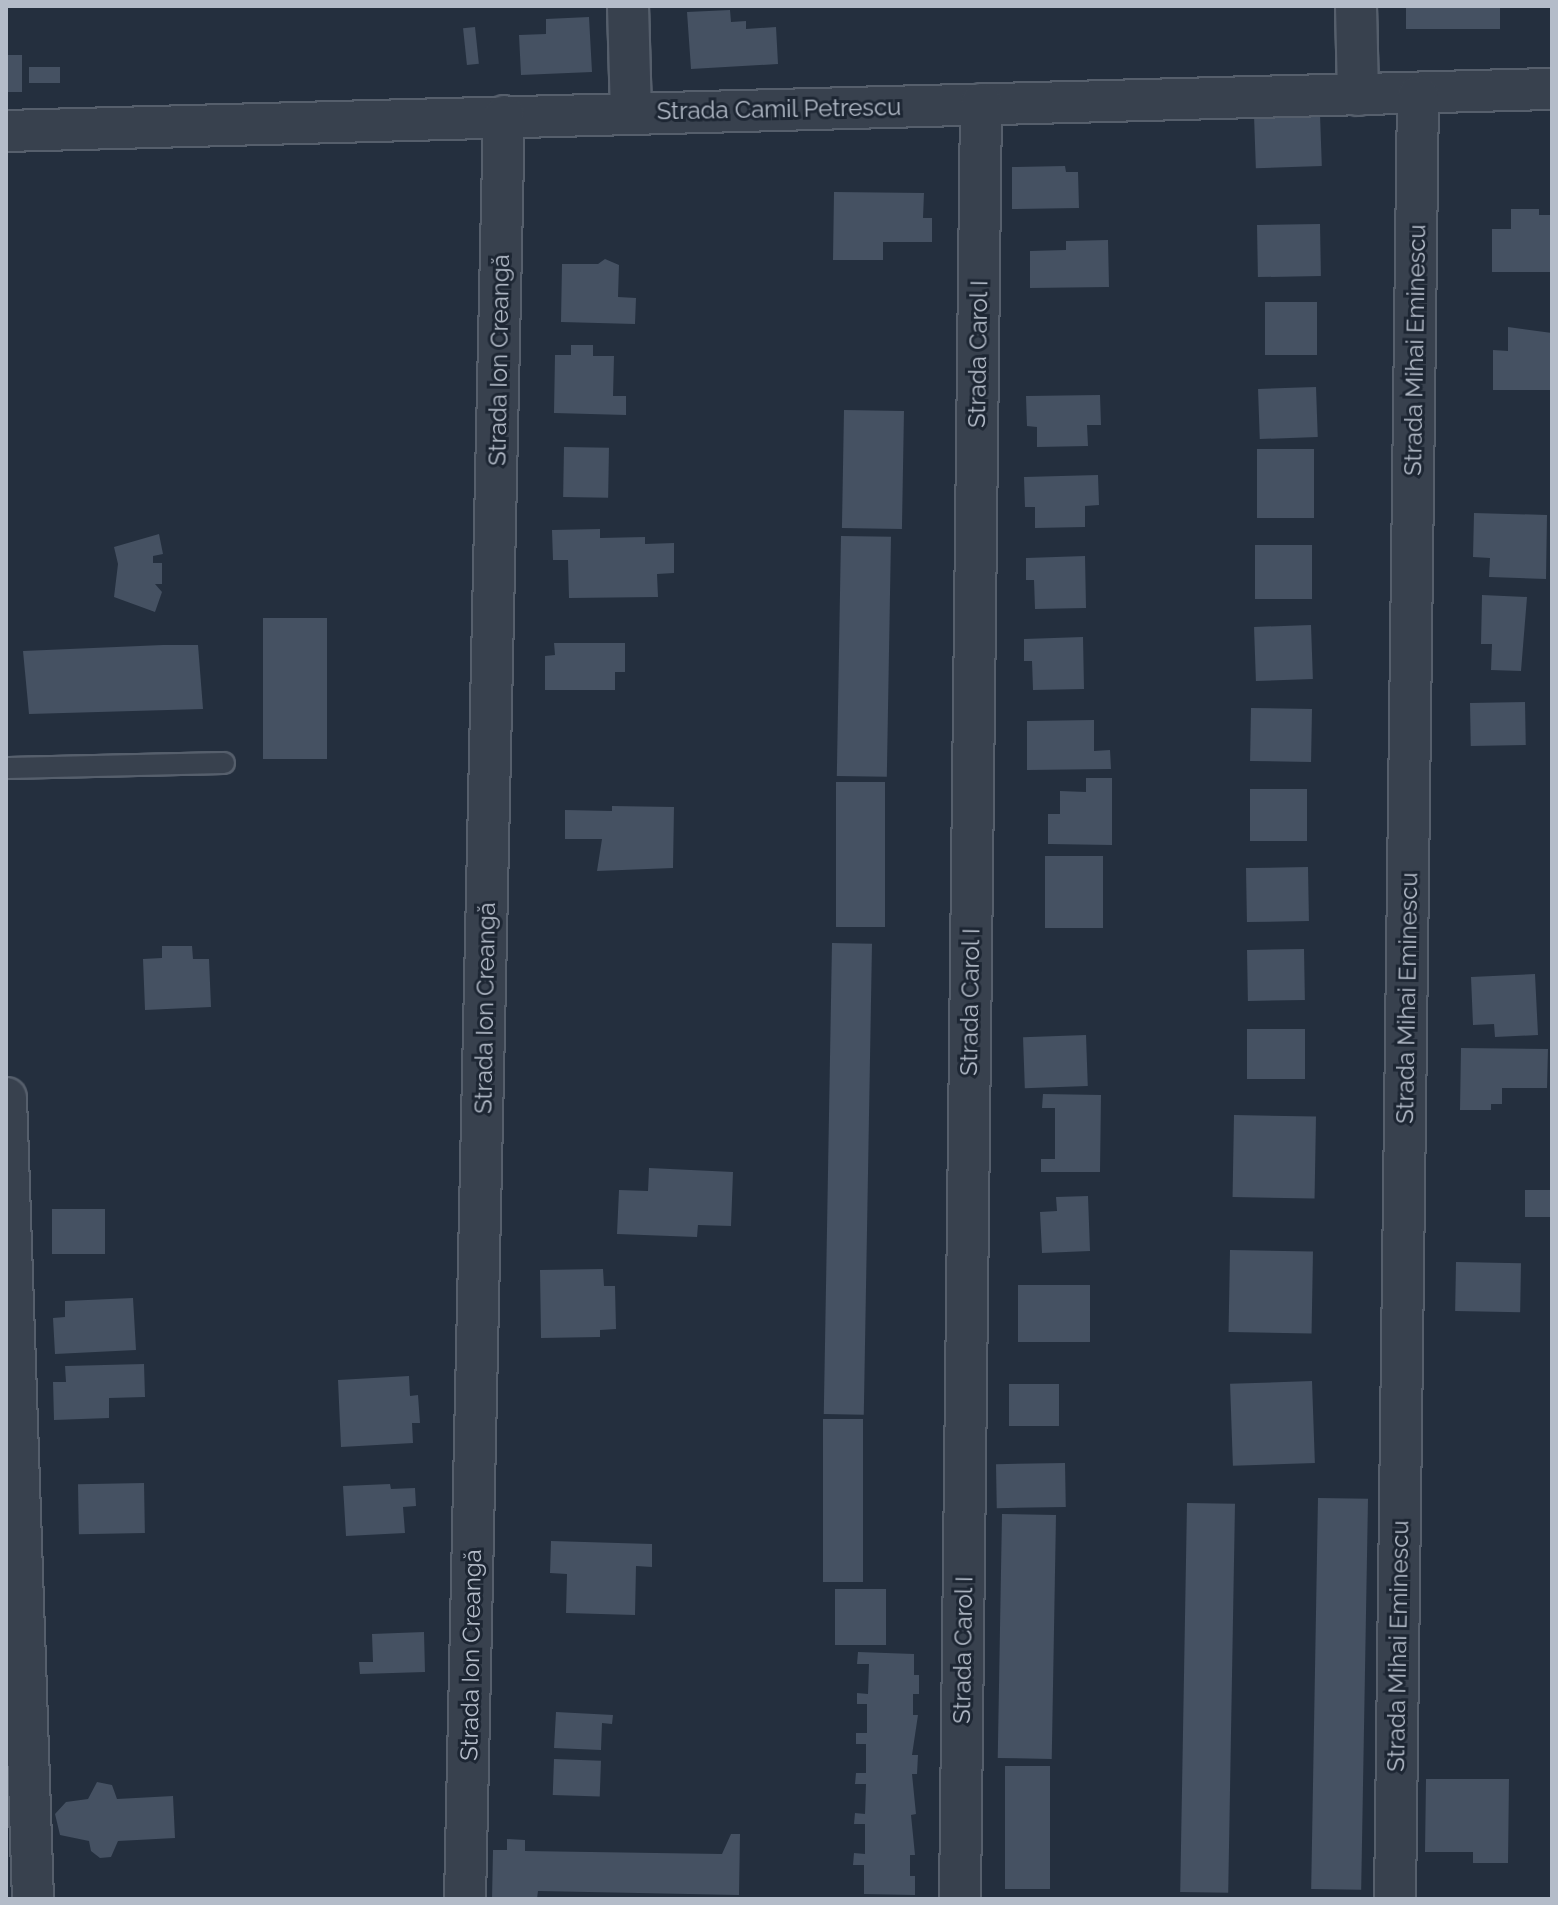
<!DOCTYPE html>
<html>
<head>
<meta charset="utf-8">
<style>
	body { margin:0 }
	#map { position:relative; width:1558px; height:1905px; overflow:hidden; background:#242f3e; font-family:Raleway,sans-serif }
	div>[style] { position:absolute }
	.building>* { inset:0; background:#455162; transform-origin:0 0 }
	.roads { filter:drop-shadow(2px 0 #565f6c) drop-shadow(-2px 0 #565f6c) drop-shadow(0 2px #565f6c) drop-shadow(0 -2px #565f6c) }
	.service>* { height:20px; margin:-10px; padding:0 10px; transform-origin:10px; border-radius:10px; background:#38414e }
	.minor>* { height:40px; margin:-20px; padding:0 20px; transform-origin:20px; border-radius:20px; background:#38414e }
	span { translate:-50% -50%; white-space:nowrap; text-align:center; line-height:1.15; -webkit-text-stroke:6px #1d2633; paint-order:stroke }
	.street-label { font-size:24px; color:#b4bcc9 }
	.frame { position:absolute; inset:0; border:8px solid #b4bcc9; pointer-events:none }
</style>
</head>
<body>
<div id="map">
	<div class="building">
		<i style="left:1406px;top:6px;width:94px;height:23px"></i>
		<i style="clip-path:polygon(730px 10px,731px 22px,746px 21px,746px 29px,776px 27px,778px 64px,691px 69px,687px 12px)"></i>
		<i style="clip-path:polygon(589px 17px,592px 72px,521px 75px,519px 35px,546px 34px,546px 19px)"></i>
		<i style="left:475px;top:27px;width:37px;height:12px;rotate:84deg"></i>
		<i style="left:6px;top:55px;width:16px;height:37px"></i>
		<i style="left:60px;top:67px;width:16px;height:31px;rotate:90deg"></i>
		<i style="left:1320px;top:114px;width:52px;height:66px;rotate:88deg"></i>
		<i style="clip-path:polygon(1065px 166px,1066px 172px,1078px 172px,1079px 208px,1012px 209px,1012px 167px)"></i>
		<i style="clip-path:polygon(834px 192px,924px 193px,923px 218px,932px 218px,932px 242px,883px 242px,883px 260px,833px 260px)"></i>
		<i style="clip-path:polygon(1511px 209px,1539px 209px,1539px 215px,1552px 215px,1552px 272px,1492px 272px,1492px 229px,1511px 229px)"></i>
		<i style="left:1320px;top:224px;width:52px;height:63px;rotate:89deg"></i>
		<i style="clip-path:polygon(1108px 240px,1109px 287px,1030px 288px,1030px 251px,1066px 250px,1066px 241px)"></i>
		<i style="clip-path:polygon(605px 259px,619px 265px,618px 297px,636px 298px,635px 324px,561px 322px,562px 264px,598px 264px)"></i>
		<i style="left:1265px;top:302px;width:52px;height:53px"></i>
		<i style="clip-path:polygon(1508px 327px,1552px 333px,1552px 390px,1493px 390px,1493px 350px,1508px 351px)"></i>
		<i style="clip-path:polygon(571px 345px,593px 345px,593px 356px,614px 356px,613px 396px,626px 396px,626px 415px,554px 413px,555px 355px,571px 355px)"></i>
		<i style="left:1316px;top:387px;width:50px;height:58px;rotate:88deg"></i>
		<i style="clip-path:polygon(1100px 395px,1101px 425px,1087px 425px,1088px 446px,1037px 447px,1037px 427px,1027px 426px,1026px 396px)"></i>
		<i style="left:844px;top:410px;width:60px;height:118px;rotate:1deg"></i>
		<i style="left:564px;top:447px;width:45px;height:50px;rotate:1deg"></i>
		<i style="left:1257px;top:449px;width:57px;height:69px"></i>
		<i style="clip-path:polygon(1098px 475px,1099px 505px,1085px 506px,1085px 527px,1035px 528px,1035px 507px,1025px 507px,1024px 477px)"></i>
		<i style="clip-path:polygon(1474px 513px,1547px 515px,1546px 579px,1489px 577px,1490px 558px,1473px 557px)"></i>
		<i style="clip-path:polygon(600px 529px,600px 538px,645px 537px,645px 544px,674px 543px,674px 573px,657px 574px,658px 597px,569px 598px,568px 560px,553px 560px,552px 530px)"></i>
		<i style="clip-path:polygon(159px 534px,163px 554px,153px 556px,153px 563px,162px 563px,162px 584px,155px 584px,162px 592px,155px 612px,114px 597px,118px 564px,114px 547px)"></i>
		<i style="left:841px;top:536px;width:50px;height:240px;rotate:1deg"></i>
		<i style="left:1255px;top:545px;width:57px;height:54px"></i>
		<i style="clip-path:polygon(1085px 556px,1086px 608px,1035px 609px,1034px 580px,1026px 580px,1026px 558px)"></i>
		<i style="clip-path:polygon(1482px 595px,1527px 597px,1521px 671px,1491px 670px,1492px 644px,1481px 644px)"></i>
		<i style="left:327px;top:618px;width:141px;height:64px;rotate:90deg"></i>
		<i style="left:1311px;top:625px;width:54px;height:57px;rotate:88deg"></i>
		<i style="clip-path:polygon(1083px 637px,1084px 689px,1033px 690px,1032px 661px,1024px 661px,1024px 639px)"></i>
		<i style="clip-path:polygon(554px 643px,625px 643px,625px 672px,615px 672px,615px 690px,545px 690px,545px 656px,555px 655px)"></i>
		<i style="clip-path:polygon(163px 645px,198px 645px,203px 709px,29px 714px,23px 651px)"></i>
		<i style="left:1525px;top:702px;width:43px;height:55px;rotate:89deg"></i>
		<i style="left:1251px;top:708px;width:61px;height:53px;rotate:1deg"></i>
		<i style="clip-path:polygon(1094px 720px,1094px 751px,1110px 750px,1111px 769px,1027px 770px,1027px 721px)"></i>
		<i style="clip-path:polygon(1086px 778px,1112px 778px,1112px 845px,1048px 844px,1048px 814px,1060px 814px,1060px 791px,1086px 792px)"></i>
		<i style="left:836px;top:782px;width:49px;height:145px"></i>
		<i style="left:1250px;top:789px;width:57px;height:52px"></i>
		<i style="clip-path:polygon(612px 806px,674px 807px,673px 868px,597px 871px,602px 839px,565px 839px,565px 810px,612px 811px)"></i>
		<i style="left:1045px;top:856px;width:58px;height:72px"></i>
		<i style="left:1308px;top:867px;width:54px;height:62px;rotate:89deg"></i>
		<i style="left:832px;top:943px;width:40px;height:471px;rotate:1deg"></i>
		<i style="clip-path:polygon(162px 946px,192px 946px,193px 959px,209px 959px,211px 1007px,145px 1010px,143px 959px,162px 958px)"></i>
		<i style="left:1304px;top:949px;width:51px;height:57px;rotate:89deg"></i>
		<i style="clip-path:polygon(1535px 974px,1538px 1035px,1495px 1037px,1494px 1024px,1473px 1025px,1471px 977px)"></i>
		<i style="left:1247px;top:1029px;width:58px;height:50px"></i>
		<i style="left:1086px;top:1035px;width:51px;height:63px;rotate:88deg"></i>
		<i style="clip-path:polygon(1461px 1048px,1548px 1049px,1547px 1088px,1502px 1088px,1502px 1104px,1491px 1104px,1491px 1110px,1460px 1110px)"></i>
		<i style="clip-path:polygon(1043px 1094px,1101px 1095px,1100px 1172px,1041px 1172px,1041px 1159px,1055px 1159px,1055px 1108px,1042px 1108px)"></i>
		<i style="left:1234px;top:1115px;width:82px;height:82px;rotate:1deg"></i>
		<i style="clip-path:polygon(649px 1168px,733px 1172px,731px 1226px,698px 1225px,697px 1237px,617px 1234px,619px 1190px,648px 1191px)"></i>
		<i style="left:1525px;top:1190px;width:27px;height:27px"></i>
		<i style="clip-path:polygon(1088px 1196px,1090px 1251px,1042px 1253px,1040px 1212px,1057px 1211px,1056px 1197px)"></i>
		<i style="left:52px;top:1209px;width:53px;height:45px"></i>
		<i style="left:1230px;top:1250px;width:83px;height:82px;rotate:1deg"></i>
		<i style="left:1456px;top:1262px;width:65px;height:49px;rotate:1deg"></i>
		<i style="clip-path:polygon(603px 1269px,604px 1286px,615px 1286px,616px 1329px,600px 1330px,600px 1337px,541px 1338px,540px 1270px)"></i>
		<i style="left:1090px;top:1285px;width:57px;height:72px;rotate:90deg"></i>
		<i style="clip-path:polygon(133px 1298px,136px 1350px,55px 1354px,53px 1318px,65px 1317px,65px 1301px)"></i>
		<i style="clip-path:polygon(144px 1364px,145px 1397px,109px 1398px,109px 1418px,54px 1420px,53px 1382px,66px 1382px,65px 1366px)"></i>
		<i style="clip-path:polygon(409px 1376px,410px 1396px,418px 1395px,420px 1423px,412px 1423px,413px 1443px,341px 1447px,338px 1380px)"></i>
		<i style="left:1312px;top:1381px;width:82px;height:82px;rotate:88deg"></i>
		<i style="left:1009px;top:1384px;width:50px;height:42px"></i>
		<i style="left:823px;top:1419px;width:40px;height:163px"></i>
		<i style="left:1065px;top:1463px;width:44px;height:69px;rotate:89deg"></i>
		<i style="left:144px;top:1483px;width:50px;height:66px;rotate:89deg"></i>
		<i style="clip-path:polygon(390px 1484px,391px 1489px,415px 1488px,416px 1506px,403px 1507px,405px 1533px,346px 1536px,343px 1486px)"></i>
		<i style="left:1318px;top:1498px;width:50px;height:391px;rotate:1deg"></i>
		<i style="left:1187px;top:1503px;width:48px;height:389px;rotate:1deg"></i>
		<i style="left:1002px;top:1514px;width:54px;height:244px;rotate:1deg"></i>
		<i style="clip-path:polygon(551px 1541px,652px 1544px,652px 1567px,636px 1566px,635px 1615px,566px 1613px,567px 1574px,550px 1573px)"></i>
		<i style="left:835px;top:1589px;width:51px;height:56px"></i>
		<i style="clip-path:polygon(424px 1632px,425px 1672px,360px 1674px,359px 1662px,373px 1662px,372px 1634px)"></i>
		<i style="clip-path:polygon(858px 1652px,914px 1654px,914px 1675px,919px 1675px,919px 1694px,913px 1694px,913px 1715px,918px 1715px,912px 1755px,918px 1755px,917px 1774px,912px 1774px,916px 1814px,911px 1815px,915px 1855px,910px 1855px,910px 1876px,915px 1876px,915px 1895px,864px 1894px,864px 1865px,853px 1865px,854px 1853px,865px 1854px,865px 1824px,854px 1824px,855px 1813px,865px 1814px,866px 1784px,855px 1784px,856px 1773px,866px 1773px,866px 1744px,856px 1744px,856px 1733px,867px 1733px,867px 1704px,857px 1704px,857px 1693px,868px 1694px,869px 1664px,857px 1664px)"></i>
		<i style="clip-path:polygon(556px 1712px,613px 1715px,612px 1724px,602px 1723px,601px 1750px,554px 1748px)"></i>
		<i style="left:554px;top:1759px;width:47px;height:36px;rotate:2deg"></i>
		<i style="left:1005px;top:1766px;width:45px;height:123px"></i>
		<i style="clip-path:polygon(1426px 1779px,1509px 1779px,1508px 1863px,1473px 1863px,1473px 1852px,1425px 1852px)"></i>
		<i style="clip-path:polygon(97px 1782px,112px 1785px,117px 1799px,173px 1796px,175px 1838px,118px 1841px,111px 1857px,100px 1858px,91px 1851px,89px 1841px,60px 1835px,55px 1814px,66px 1802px,88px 1799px)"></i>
		<i style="clip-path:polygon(731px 1834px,740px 1834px,739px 1895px,538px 1891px,537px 1899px,492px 1899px,493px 1850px,507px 1850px,507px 1839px,525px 1840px,525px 1851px,722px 1854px)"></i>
	</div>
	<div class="roads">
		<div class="service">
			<i style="left:6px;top:768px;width:218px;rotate:-1.3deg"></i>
		</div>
		<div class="minor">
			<i style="left:628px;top:6px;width:107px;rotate:88.4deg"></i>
			<i style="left:1356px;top:6px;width:89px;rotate:88.7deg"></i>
			<i style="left:6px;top:131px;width:1547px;rotate:-1.56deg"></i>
			<i style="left:6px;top:1098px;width:801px;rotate:88.07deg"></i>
			<i style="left:465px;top:1899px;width:1783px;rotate:-88.75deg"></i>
			<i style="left:960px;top:1899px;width:1795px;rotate:-89.33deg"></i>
			<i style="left:1395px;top:1899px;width:1803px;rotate:-89.27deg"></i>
		</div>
	</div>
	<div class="street-label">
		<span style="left:779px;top:109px;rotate:-1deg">Strada Camil Petrescu</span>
		<span style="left:1415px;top:350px;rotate:-89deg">Strada Mihai Eminescu</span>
		<span style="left:978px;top:354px;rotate:-89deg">Strada Carol I</span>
		<span style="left:499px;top:360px;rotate:-89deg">Strada Ion Creangă</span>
		<span style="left:1407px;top:998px;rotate:-89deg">Strada Mihai Eminescu</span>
		<span style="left:970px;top:1002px;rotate:-89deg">Strada Carol I</span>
		<span style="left:485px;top:1008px;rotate:-89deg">Strada Ion Creangă</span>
		<span style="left:1398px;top:1646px;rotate:-89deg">Strada Mihai Eminescu</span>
		<span style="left:963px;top:1650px;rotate:-89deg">Strada Carol I</span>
		<span style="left:471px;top:1655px;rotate:-89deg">Strada Ion Creangă</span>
	</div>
	<div class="frame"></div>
</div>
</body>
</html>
